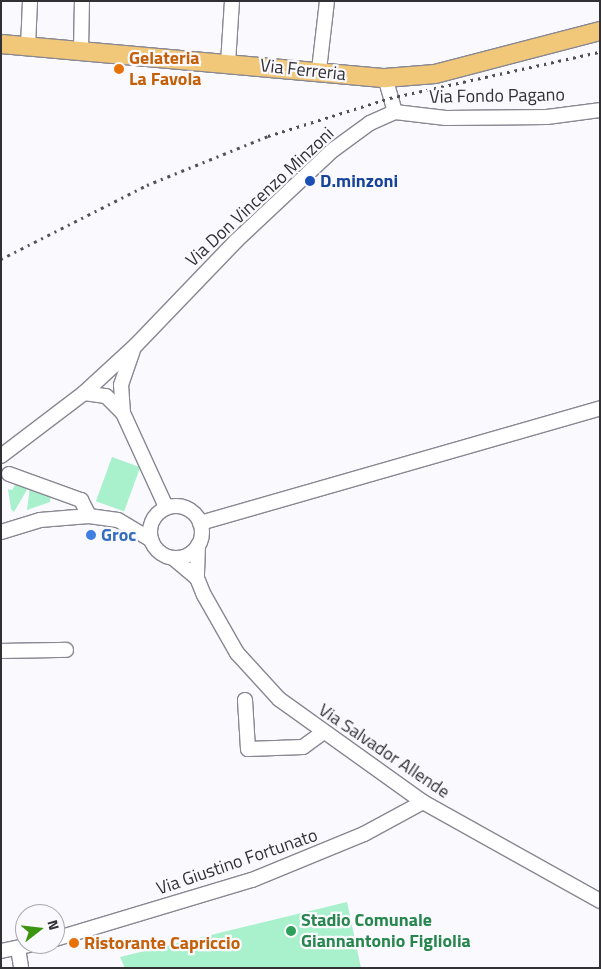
<!DOCTYPE html>
<html>
<head>
<meta charset="utf-8">
<style>
	body { margin:0 }
	#map { position:relative; width:601px; height:969px; overflow:hidden; background:#f9f9fe; font-family:"Titillium Web",sans-serif }
	div>[style] { position:absolute }
	.green>* { inset:0; background:#a9f1cc; transform-origin:0 0 }
	.roads { filter:drop-shadow(1px 0 #888792) drop-shadow(-1px 0 #888792) drop-shadow(0 1px #888792) drop-shadow(0 -1px #888792) }
	.minor>* { height:14px; margin:-7px; padding:0 7px; transform-origin:7px; border-radius:7px; background:#fff }
	.minor>.ring { margin:-7px; padding:0; box-sizing:content-box; background:none; border:14px solid #fff; border-radius:50% }
	.major>* { height:18px; margin:-9px; padding:0 9px; transform-origin:9px; border-radius:9px; background:#f1c87a }
	.rail>* { height:3px; margin-top:-1.5px; transform-origin:0; background:repeating-linear-gradient(90deg,#515055 0 2.5px,transparent 0 7.5px) }
	.dots>* { width:14px; height:14px; translate:-50% -50%; box-sizing:border-box; border:2px solid #f9f9fe; border-radius:50% }
	span { translate:-50% -50%; white-space:nowrap; text-align:center; line-height:1.15; -webkit-text-stroke:4.5px #f9f9fe; paint-order:stroke }
	.food-label { font-size:18px; color:#c56008; font-weight:700 }
	.left { translate:0 -50%; text-align:left }
	.street-label { font-size:18px; color:#313035 }
	.transit-label { font-size:18px; color:#164399; font-weight:700 }
	.shop-label { font-size:18px; color:#366cbe; font-weight:700 }
	.leisure-label { font-size:18px; color:#27864d; font-weight:700 }
	.frame { position:absolute; inset:0; border:2px solid #313035; pointer-events:none }
	.north { position:absolute; left:15px; top:904px; width:50px; height:50px; box-sizing:border-box; background:#f9f9fe; border:1px solid #a9a9ae; border-radius:50%; rotate:74deg; font-size:14px; font-weight:700; line-height:20px; text-align:center; color:#313035 }
	.north::after { content:''; display:block; margin:auto; width:18px; height:22px; background:#3b950e; clip-path:polygon(50% 0,100% 100%,50% 72%,0 100%) }
</style>
</head>
<body>
<div id="map">
	<div class="green">
		<i style="left:112px;top:457px;width:30px;height:47px;rotate:20deg"></i>
		<i style="clip-path:polygon(17px 482px,28px 488px,14px 512px,11px 509px,8px 489px,12px 490px)"></i>
		<i style="clip-path:polygon(30px 486px,51px 495px,50px 502px,27px 510px)"></i>
		<i style="clip-path:polygon(347px 902px,361px 968px,125px 968px,120px 957px)"></i>
	</div>
	<div class="roads">
		<div class="minor">
			<i style="left:28px;top:47px;width:46px;rotate:-87.5deg"></i>
			<i style="left:81px;top:51px;width:50px;rotate:-88.9deg"></i>
			<i style="left:228px;top:63px;width:62px;rotate:-86.3deg"></i>
			<i style="left:319px;top:70px;width:69px;rotate:-83.4deg"></i>
			<i style="left:395px;top:112px;width:51px;rotate:6.7deg"></i>
			<i style="left:446px;top:118px;width:101px;rotate:-0.6deg"></i>
			<i style="left:547px;top:117px;width:53px;rotate:-7.5deg"></i>
			<i style="left:84px;top:393px;width:22px;rotate:8deg"></i>
			<i style="left:106px;top:396px;width:24px;rotate:45deg"></i>
			<i style="left:123px;top:413px;width:103px;rotate:65.4deg"></i>
			<i style="left:123px;top:413px;width:28px;rotate:-94deg"></i>
			<i style="left:121px;top:385px;width:36px;rotate:-71deg"></i>
			<i style="left:1px;top:456px;width:104px;rotate:-37.2deg"></i>
			<i style="left:84px;top:393px;width:71px;rotate:-42.7deg"></i>
			<i style="left:136px;top:345px;width:144px;rotate:-46.1deg"></i>
			<i style="left:236px;top:241px;width:133px;rotate:-43.2deg"></i>
			<i style="left:333px;top:150px;width:46px;rotate:-36.1deg"></i>
			<i style="left:370px;top:123px;width:27px;rotate:-24deg"></i>
			<i style="left:395px;top:112px;width:35px;rotate:-106deg"></i>
			<i style="left:9px;top:474px;width:77px;rotate:19.9deg"></i>
			<i style="left:81px;top:500px;width:18px;rotate:63deg"></i>
			<i class="ring" style="left:150px;top:506px;width:38px;height:38px"></i>
			<i style="left:200px;top:523px;width:416px;rotate:-16deg"></i>
			<i style="left:1px;top:532px;width:41px;rotate:-17.1deg"></i>
			<i style="left:40px;top:520px;width:49px;rotate:-4.7deg"></i>
			<i style="left:89px;top:516px;width:29px;rotate:8deg"></i>
			<i style="left:118px;top:520px;width:39px;rotate:31deg"></i>
			<i style="left:198px;top:545px;width:33px;rotate:92deg"></i>
			<i style="left:197px;top:578px;width:18px;rotate:68deg"></i>
			<i style="left:204px;top:595px;width:67px;rotate:60.4deg"></i>
			<i style="left:237px;top:653px;width:62px;rotate:47.6deg"></i>
			<i style="left:279px;top:699px;width:177px;rotate:35.6deg"></i>
			<i style="left:423px;top:802px;width:203px;rotate:29.2deg"></i>
			<i style="left:173px;top:558px;width:31px;rotate:40deg"></i>
			<i style="left:1px;top:651px;width:65px;rotate:-0.9deg"></i>
			<i style="left:245px;top:700px;width:49px;rotate:86.5deg"></i>
			<i style="left:248px;top:749px;width:55px;rotate:-2.1deg"></i>
			<i style="left:303px;top:747px;width:24px;rotate:-36deg"></i>
			<i style="left:55px;top:939px;width:206px;rotate:-16.7deg"></i>
			<i style="left:252px;top:880px;width:121px;rotate:-22.3deg"></i>
			<i style="left:364px;top:834px;width:67px;rotate:-28.5deg"></i>
			<i style="left:18px;top:948px;width:20px;rotate:81deg"></i>
			<i style="left:1px;top:951px;width:35px;rotate:-12deg"></i>
		</div>
		<div class="major">
			<i style="left:1px;top:44px;width:386px;rotate:5.1deg"></i>
			<i style="left:385px;top:78px;width:50px;rotate:-4.6deg"></i>
			<i style="left:435px;top:74px;width:171px;rotate:-14.6deg"></i>
		</div>
	</div>
	<div class="rail">
		<i style="left:1px;top:259px;width:164px;rotate:-26.9deg"></i>
		<i style="left:147px;top:185px;width:131px;rotate:-22deg"></i>
		<i style="left:268px;top:136px;width:128px;rotate:-17.3deg"></i>
		<i style="left:390px;top:98px;width:215px;rotate:-12.4deg"></i>
	</div>
	<div class="dots">
		<i style="left:119px;top:69px;background:#e8710a"></i>
		<i style="left:310px;top:181px;background:#1a4fb4"></i>
		<i style="left:91px;top:535px;background:#3f7fe0"></i>
		<i style="left:291px;top:931px;background:#2e9e5b"></i>
		<i style="left:74px;top:943px;background:#e8710a"></i>
	</div>
	<div class="food-label">
		<span class="left" style="left:129px;top:69px">Gelateria<br>La Favola</span>
		<span class="left" style="left:84px;top:943px">Ristorante Capriccio</span>
	</div>
	<div class="street-label">
		<span style="left:303px;top:70px;rotate:6deg">Via Ferreria</span>
		<span style="left:497px;top:96px;rotate:-1deg">Via Fondo Pagano</span>
		<span style="left:260px;top:197px;rotate:-43deg">Via Don Vincenzo Minzoni</span>
		<span style="left:384px;top:751px;rotate:34deg">Via Salvador Allende</span>
		<span style="left:237px;top:862px;rotate:-19deg">Via Giustino Fortunato</span>
	</div>
	<div class="transit-label">
		<span class="left" style="left:320px;top:181px">D.minzoni</span>
	</div>
	<div class="shop-label">
		<span class="left" style="left:101px;top:535px">Groc</span>
	</div>
	<div class="leisure-label">
		<span class="left" style="left:301px;top:931px">Stadio Comunale<br>Giannantonio Figliolia</span>
	</div>
	<div class="frame"></div>
	<div class="north">N</div>
</div>
</body>
</html>
